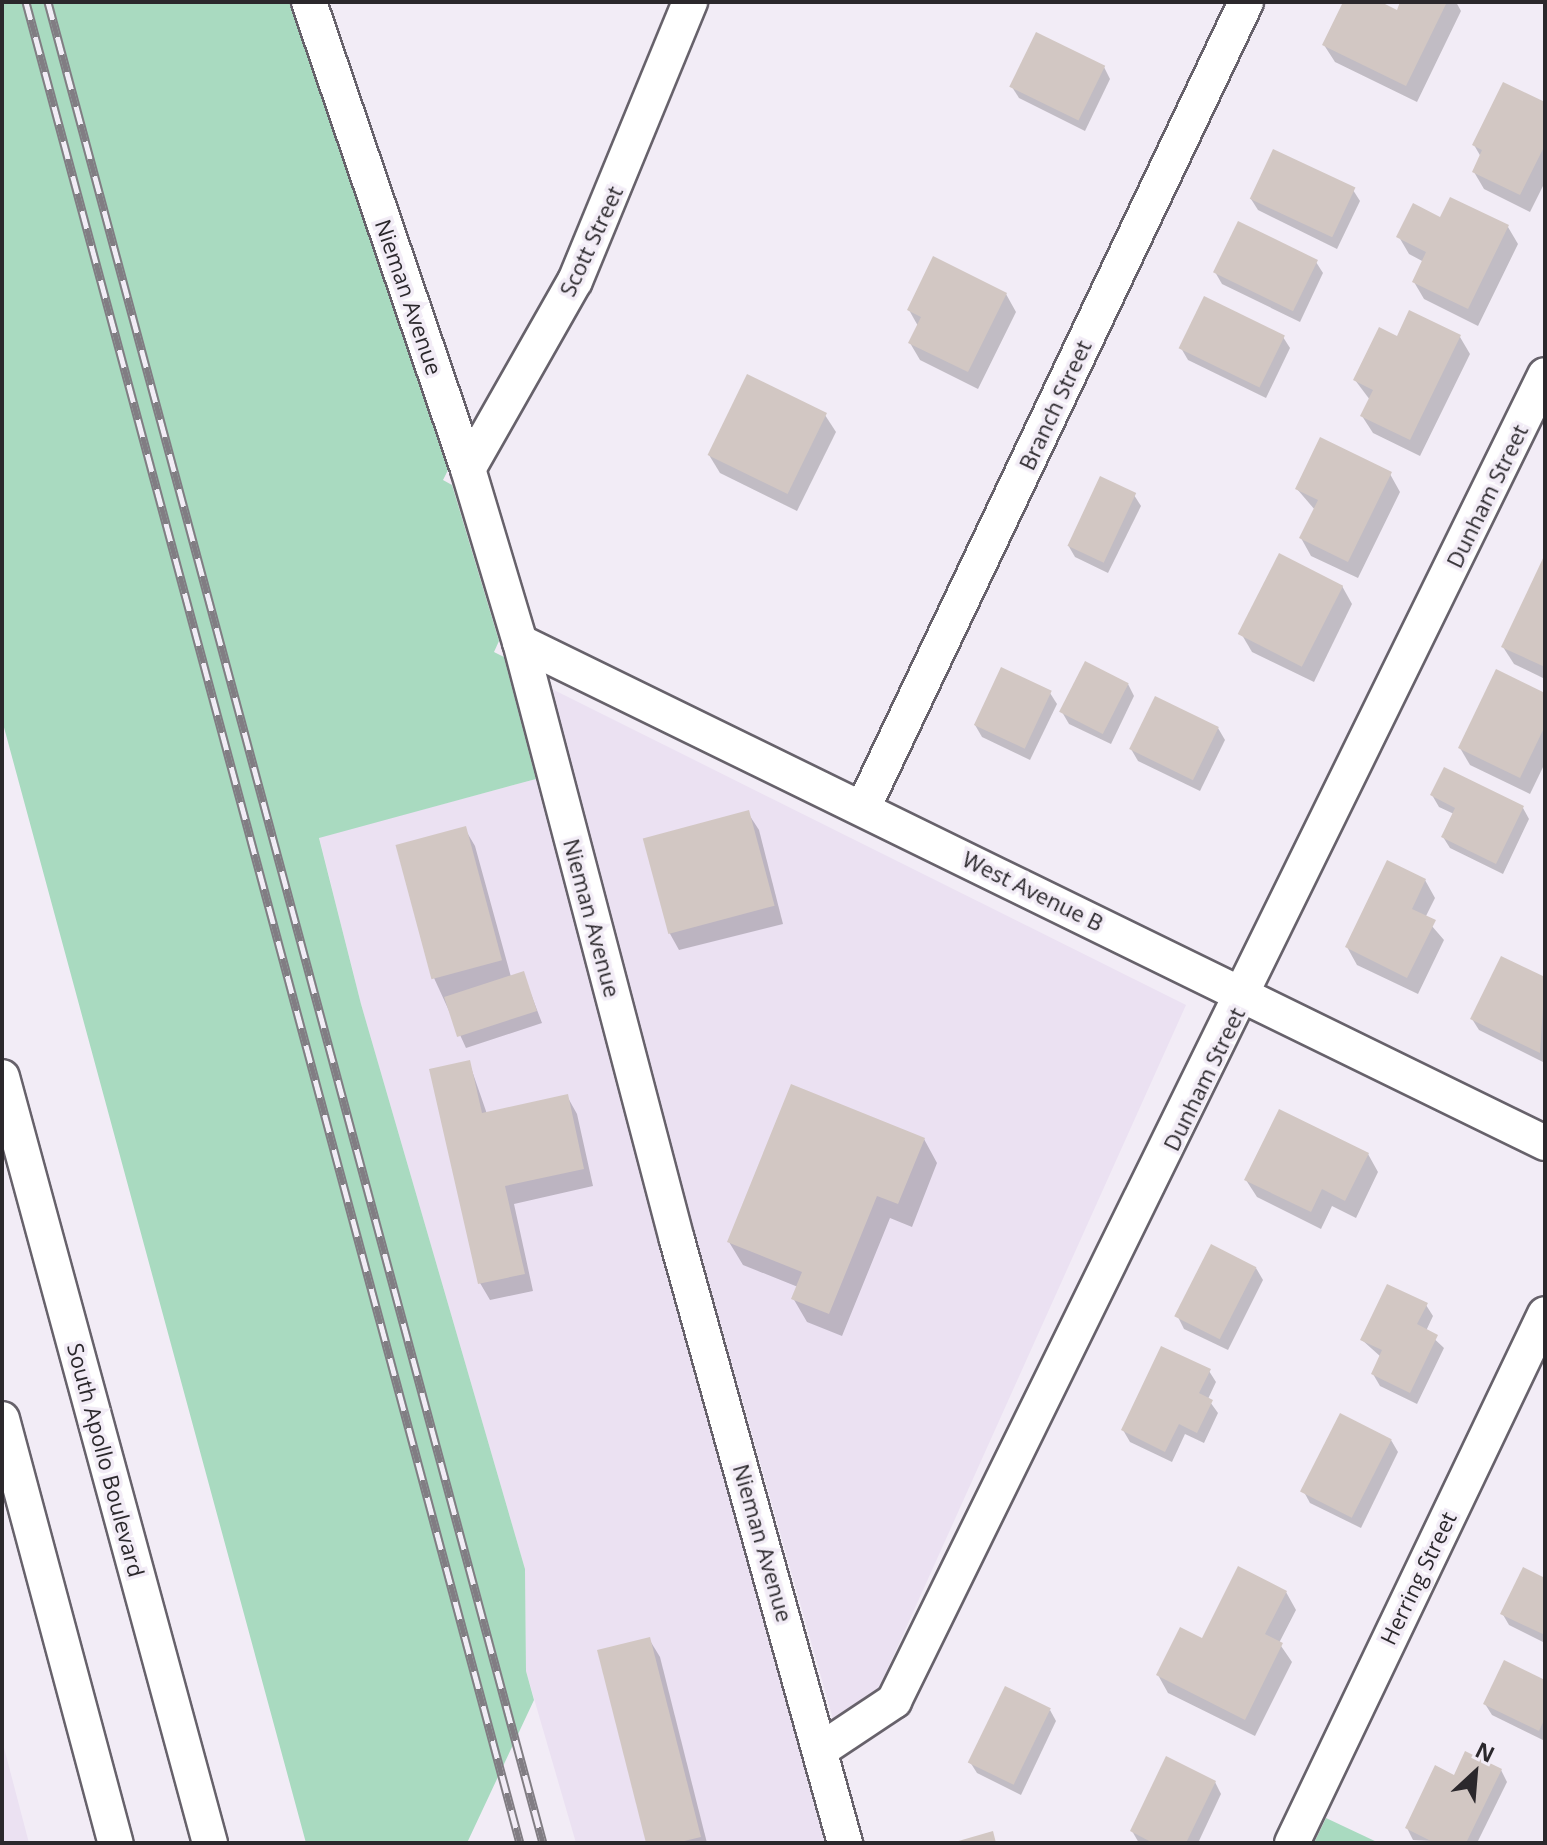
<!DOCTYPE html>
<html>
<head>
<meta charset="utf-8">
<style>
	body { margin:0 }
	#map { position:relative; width:1547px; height:1845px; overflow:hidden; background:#f2ecf6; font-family:"Open Sans",sans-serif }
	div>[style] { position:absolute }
	.built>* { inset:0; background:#ebe1f2 }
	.green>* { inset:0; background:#a9dac0 }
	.shadow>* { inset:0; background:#0003 }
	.building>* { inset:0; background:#d2c7c3; transform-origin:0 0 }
	.roads { filter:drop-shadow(2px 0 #67626b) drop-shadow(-2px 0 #67626b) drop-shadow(0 2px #67626b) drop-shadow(0 -2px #67626b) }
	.minor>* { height:34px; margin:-17px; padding:0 17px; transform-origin:17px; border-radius:17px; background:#fff }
	.rail>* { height:9px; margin-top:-4.5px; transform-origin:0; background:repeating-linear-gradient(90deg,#f2ecf6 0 18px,#817d83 0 36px); box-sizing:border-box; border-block:2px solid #817d83 }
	span { translate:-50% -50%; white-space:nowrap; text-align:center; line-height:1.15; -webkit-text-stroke:7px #f2ecf6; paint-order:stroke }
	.street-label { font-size:22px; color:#2b282c }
	.frame { position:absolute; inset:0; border:4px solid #2b282c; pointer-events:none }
	.north { position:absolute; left:1435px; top:1733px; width:80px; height:80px; -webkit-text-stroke:6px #f2ecf6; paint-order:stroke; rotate:26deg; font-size:22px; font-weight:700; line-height:32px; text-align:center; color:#2b282c }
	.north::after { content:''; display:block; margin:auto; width:28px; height:36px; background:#2b282c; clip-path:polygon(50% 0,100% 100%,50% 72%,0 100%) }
</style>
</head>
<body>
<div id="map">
	<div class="built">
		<i style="clip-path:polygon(552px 689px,1186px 1005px,879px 1688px,833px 1719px,695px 1233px)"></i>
		<i style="clip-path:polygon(536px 779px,659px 1247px,825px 1843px,576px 1843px,526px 1671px,525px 1569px,361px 1004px,319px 837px)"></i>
		<i style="clip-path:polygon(2px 1740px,29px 1843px,2px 1843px)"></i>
	</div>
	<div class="green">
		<i style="clip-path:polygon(2px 2px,289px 2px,448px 470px,443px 480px,452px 485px,499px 641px,494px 652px,504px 657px,536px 779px,319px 838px,361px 1004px,525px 1569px,526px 1671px,534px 1700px,467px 1843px,306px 1843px,2px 720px)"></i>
		<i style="clip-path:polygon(1326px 1818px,1379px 1843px,1314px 1843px)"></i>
	</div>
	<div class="shadow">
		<i style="clip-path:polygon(1345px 2px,1376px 2px,1398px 12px,1403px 2px,1456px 2px,1461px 11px,1417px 102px,1335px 62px,1324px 45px)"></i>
		<i style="clip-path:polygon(1104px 67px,1110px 79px,1085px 131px,1019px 98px,1012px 87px)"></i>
		<i style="clip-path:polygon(1545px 105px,1545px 182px,1530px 212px,1484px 189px,1474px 172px,1481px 157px,1474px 145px)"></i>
		<i style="clip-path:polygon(1353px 190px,1360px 201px,1337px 249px,1258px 210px,1251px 199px)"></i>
		<i style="clip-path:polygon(1441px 219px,1508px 227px,1518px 244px,1478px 326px,1424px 299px,1414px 282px,1424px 262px,1409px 254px,1399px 237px)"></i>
		<i style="clip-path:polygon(1316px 262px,1323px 273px,1300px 322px,1222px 284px,1215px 272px)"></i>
		<i style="clip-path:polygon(1006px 294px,1016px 312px,978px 389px,920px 360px,910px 343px,918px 326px,909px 310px)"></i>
		<i style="clip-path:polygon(1283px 337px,1290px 348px,1266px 398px,1188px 360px,1181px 348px)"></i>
		<i style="clip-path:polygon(1460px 337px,1470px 354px,1420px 456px,1373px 433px,1362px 416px,1370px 400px,1355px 380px,1398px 338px)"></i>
		<i style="clip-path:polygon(825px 415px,836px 432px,797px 511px,720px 473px,709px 455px)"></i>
		<i style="clip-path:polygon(1390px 474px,1400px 492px,1358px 578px,1311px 556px,1301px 538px,1315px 510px,1297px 489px)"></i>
		<i style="clip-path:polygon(1134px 495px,1141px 506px,1108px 573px,1075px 557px,1068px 545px)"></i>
		<i style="clip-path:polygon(1545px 558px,1545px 679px,1514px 664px,1503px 647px)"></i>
		<i style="clip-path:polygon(1342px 586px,1352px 604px,1314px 682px,1252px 652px,1242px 635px)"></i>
		<i style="clip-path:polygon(1128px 684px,1134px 696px,1111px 744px,1069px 724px,1062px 712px)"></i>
		<i style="clip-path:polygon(1050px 693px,1057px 704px,1030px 760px,982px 737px,975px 725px)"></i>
		<i style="clip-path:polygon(1545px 695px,1545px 763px,1530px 794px,1470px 765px,1460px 748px)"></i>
		<i style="clip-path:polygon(1218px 728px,1225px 740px,1200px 791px,1138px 761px,1131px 749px)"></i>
		<i style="clip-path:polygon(1432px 795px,1523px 808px,1529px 819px,1503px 874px,1450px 848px,1443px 837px,1454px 814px,1439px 807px)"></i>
		<i style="clip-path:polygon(748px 813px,759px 830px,783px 924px,679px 950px,669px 932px)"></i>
		<i style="clip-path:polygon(465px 829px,475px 846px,511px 977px,523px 973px,542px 1023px,466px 1048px,434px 978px)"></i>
		<i style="clip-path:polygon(1425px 880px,1435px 898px,1425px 918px,1444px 940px,1418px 994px,1357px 965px,1347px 947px)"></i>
		<i style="clip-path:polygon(1502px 958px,1545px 979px,1545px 1063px,1479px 1030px,1472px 1019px)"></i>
		<i style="clip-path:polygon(469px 1062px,487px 1114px,567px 1096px,577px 1114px,593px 1186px,514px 1204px,533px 1291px,490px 1300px,480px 1283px)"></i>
		<i style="clip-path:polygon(924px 1139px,937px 1163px,912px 1227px,890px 1218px,842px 1336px,807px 1322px,793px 1298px,798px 1287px,743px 1265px,729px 1242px)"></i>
		<i style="clip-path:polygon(1368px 1154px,1378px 1172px,1356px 1218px,1332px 1206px,1321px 1229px,1257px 1197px,1246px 1180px)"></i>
		<i style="clip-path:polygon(1256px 1268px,1263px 1280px,1228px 1350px,1184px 1329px,1178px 1317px)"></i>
		<i style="clip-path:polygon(1426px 1305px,1433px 1316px,1426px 1331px,1444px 1348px,1417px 1404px,1380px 1386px,1373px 1374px,1381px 1357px,1362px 1340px)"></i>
		<i style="clip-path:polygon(1209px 1371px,1216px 1382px,1208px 1399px,1218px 1413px,1204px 1443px,1185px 1434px,1172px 1462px,1130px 1442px,1123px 1430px)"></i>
		<i style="clip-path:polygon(1391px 1440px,1398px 1452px,1361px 1528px,1310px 1503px,1304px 1492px)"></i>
		<i style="clip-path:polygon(1545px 1580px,1545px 1643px,1509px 1625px,1502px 1613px)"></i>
		<i style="clip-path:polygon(1286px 1592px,1296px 1610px,1279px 1643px,1292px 1662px,1255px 1736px,1168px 1693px,1158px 1675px,1203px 1641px)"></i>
		<i style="clip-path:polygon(649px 1639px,660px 1657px,707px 1843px,648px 1843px)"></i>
		<i style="clip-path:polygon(1545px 1682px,1545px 1741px,1492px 1715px,1485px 1704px)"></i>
		<i style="clip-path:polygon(1050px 1710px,1056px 1721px,1021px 1795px,977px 1773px,970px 1762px)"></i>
		<i style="clip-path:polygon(1501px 1770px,1507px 1782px,1477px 1843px,1413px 1840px,1407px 1828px)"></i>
		<i style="clip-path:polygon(1215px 1782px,1221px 1794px,1198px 1843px,1139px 1843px,1132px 1831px)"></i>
	</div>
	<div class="building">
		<i style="clip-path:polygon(1343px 2px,1381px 2px,1397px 10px,1400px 2px,1447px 2px,1406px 86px,1322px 45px)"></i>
		<i style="left:1036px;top:32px;width:77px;height:61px;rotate:26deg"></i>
		<i style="clip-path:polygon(1503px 82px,1545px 102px,1545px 145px,1520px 195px,1472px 172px,1482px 150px,1472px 145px)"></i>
		<i style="left:1273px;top:149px;width:91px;height:55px;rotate:25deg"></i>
		<i style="clip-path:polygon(1450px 197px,1509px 225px,1468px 309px,1412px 282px,1426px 252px,1396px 237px,1413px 203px,1440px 217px)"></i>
		<i style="left:1238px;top:221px;width:89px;height:57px;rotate:26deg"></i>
		<i style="clip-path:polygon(933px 256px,1007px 293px,968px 372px,908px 343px,921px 317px,907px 310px)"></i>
		<i style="left:1204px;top:296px;width:90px;height:58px;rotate:26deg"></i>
		<i style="clip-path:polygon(1409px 310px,1461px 335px,1410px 440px,1360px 416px,1373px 390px,1353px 380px,1379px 327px,1397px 336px)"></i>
		<i style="left:747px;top:374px;width:89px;height:90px;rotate:26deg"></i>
		<i style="clip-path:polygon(1320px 437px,1392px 472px,1348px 562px,1299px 538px,1318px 500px,1295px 489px)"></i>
		<i style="left:1100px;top:476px;width:40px;height:77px;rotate:25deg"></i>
		<i style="left:1279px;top:553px;width:72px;height:91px;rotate:27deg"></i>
		<i style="clip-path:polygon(1545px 554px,1545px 667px,1501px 647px)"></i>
		<i style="left:1085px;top:661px;width:49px;height:57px;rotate:27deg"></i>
		<i style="left:1001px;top:667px;width:56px;height:64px;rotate:25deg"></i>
		<i style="clip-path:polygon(1496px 669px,1545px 693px,1545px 726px,1520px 778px,1458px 748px)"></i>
		<i style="left:1155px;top:696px;width:71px;height:59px;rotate:26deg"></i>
		<i style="clip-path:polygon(1444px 767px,1524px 806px,1496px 864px,1441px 837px,1455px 808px,1430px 795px)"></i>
		<i style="left:749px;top:810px;width:99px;height:110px;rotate:75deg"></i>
		<i style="left:466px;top:826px;width:139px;height:73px;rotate:75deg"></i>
		<i style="clip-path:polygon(1387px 860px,1426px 879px,1412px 909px,1436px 920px,1407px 978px,1345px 947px)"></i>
		<i style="clip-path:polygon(1501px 956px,1545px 977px,1540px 1053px,1470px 1019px)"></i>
		<i style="left:524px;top:971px;width:42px;height:84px;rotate:72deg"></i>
		<i style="clip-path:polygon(470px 1060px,482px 1113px,568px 1094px,584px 1169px,505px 1186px,525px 1274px,478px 1284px,429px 1069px)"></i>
		<i style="clip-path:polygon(791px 1084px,925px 1138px,898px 1204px,877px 1196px,829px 1314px,791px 1299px,802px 1272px,727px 1242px)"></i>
		<i style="clip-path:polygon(1279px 1109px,1369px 1153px,1345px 1201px,1322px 1189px,1311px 1212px,1244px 1180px)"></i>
		<i style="left:1211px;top:1244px;width:51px;height:81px;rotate:27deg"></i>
		<i style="clip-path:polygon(1387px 1284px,1428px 1303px,1417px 1324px,1438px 1335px,1410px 1393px,1371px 1374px,1382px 1350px,1360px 1340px)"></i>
		<i style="clip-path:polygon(1161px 1346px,1211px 1369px,1199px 1393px,1213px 1400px,1197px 1433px,1179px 1424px,1165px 1452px,1121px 1430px)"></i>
		<i style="left:1340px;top:1413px;width:58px;height:88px;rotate:27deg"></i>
		<i style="clip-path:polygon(1238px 1566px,1287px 1591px,1265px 1634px,1283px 1643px,1245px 1720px,1156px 1675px,1180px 1627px,1202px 1638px)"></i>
		<i style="clip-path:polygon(1523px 1567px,1545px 1578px,1545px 1635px,1500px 1614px)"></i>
		<i style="clip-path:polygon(650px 1637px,701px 1837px,676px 1843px,646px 1843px,597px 1650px)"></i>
		<i style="clip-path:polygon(1504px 1660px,1545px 1680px,1545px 1718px,1539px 1731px,1483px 1704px)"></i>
		<i style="left:1005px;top:1686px;width:51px;height:85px;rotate:26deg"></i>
		<i style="clip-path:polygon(1465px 1751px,1502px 1769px,1466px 1843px,1435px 1843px,1405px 1828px,1435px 1765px,1454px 1775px)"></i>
		<i style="clip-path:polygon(1166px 1756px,1216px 1781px,1186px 1843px,1153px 1843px,1130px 1831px)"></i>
		<i style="clip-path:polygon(993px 1831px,996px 1843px,955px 1843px,955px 1842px)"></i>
	</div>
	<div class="roads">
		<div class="minor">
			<i style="left:309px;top:2px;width:493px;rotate:71.2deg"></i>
			<i style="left:468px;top:469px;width:181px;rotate:73.3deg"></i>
			<i style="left:520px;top:642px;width:618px;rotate:75.29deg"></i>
			<i style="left:677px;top:1240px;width:626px;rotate:74.43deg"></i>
			<i style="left:468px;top:469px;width:216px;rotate:-60.4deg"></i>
			<i style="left:575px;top:281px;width:302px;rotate:-67.6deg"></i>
			<i style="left:520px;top:642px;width:1141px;rotate:26.05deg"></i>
			<i style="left:863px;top:808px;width:892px;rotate:-64.58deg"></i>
			<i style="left:2px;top:1077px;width:794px;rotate:74.81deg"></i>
			<i style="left:2px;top:1419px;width:439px;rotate:75deg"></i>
			<i style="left:822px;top:1749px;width:87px;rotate:-33.7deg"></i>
			<i style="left:894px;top:1701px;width:1477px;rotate:-63.85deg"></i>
			<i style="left:1292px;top:1843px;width:586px;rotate:-64.44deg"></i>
		</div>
	</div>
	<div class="rail">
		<i style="left:26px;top:2px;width:1906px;rotate:74.98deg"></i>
		<i style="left:48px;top:2px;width:1906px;rotate:74.95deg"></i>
	</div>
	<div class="street-label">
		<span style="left:591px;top:241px;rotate:-65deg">Scott Street</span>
		<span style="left:409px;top:297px;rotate:71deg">Nieman Avenue</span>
		<span style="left:1055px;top:405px;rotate:-65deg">Branch Street</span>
		<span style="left:1487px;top:496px;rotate:-64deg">Dunham Street</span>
		<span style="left:1033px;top:891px;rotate:26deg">West Avenue B</span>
		<span style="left:592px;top:918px;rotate:75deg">Nieman Avenue</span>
		<span style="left:1204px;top:1079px;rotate:-64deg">Dunham Street</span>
		<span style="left:106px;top:1460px;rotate:75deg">South Apollo Boulevard</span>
		<span style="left:763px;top:1543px;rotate:74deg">Nieman Avenue</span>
		<span style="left:1418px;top:1578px;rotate:-64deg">Herring Street</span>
	</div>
	<div class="frame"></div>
	<div class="north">N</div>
</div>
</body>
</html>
